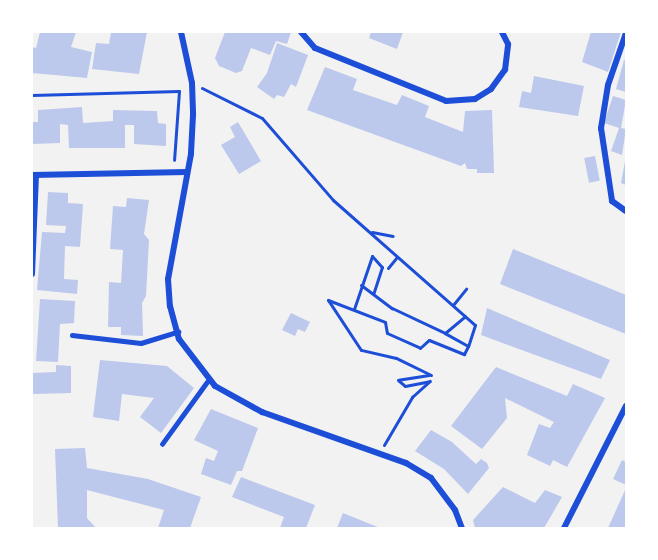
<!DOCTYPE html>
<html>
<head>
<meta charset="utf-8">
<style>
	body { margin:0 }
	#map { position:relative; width:658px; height:560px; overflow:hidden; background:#f2f2f2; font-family:Arial,sans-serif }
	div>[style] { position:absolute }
	.building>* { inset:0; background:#bdc9ec; transform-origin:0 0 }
	.path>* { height:3px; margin:-1.5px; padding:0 1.5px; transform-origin:1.5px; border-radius:1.5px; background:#1d4ed8 }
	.service>* { height:4.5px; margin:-2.25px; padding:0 2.25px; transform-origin:2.25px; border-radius:2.25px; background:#1d4ed8 }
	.minor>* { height:6px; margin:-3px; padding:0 3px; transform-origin:3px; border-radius:3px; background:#1d4ed8 }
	span { translate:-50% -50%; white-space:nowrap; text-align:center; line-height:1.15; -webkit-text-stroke:4.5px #fff; paint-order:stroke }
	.frame { position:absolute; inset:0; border:33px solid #fff; pointer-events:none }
</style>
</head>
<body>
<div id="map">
	<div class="building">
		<i style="clip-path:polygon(40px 32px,76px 32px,71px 47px,92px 52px,87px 78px,32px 73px,32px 47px,36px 48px)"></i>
		<i style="clip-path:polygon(111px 32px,147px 32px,139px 74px,92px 69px,96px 43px,109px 44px)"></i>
		<i style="clip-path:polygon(225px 32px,291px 32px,287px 44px,276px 41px,270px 55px,251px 48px,242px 71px,236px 73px,219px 66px,215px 58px)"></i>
		<i style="clip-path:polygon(371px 32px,403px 32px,397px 49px,369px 38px)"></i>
		<i style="clip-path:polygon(591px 32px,621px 32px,608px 72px,582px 62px)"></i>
		<i style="clip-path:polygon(277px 43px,308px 55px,296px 87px,291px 84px,284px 97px,277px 95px,274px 99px,257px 87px,267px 73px)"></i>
		<i style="clip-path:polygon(624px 60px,626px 61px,626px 92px,616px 89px)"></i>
		<i style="clip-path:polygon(325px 67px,357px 79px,353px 90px,397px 105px,402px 95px,429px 106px,425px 117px,463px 132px,465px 111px,492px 110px,494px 173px,477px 173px,477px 169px,467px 169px,465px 163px,461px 166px,307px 110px)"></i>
		<i style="clip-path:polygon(534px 76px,584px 86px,578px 116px,519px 107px,522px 91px,531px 93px)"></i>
		<i style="clip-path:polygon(613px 96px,626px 100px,621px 128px,626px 129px,622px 155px,611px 151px,619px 128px,604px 123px)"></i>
		<i style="clip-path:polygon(82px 107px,83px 123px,113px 121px,113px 110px,157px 111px,158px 123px,166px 124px,166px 146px,134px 144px,134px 125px,125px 125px,125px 148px,69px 148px,68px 125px,60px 124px,60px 143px,32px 144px,32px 122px,38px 122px,38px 110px)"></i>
		<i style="clip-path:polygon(238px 122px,261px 161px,239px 174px,221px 145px,235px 137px,230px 127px)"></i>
		<i style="left:595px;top:156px;width:25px;height:11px;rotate:79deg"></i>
		<i style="clip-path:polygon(625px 161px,626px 161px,626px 185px,621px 183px)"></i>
		<i style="clip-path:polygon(48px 192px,68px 193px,68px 203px,83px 204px,80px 247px,65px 246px,64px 279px,78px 280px,77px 294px,37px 290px,42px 232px,65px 233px,66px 226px,46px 225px)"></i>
		<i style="clip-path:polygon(127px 198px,149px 200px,144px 234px,149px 240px,146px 296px,142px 303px,143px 336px,121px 335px,121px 327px,108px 327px,109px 282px,121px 283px,123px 250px,110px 249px,113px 206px,126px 207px)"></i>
		<i style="clip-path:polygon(513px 249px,626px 295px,626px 334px,500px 284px)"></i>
		<i style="clip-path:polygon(40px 299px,75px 301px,74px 323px,60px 324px,58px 362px,36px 361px)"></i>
		<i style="clip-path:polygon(487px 308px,610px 360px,601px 379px,481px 335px)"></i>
		<i style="clip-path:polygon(291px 313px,310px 322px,305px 332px,298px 329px,295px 336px,282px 330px)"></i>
		<i style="clip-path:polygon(100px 360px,167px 366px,194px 388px,161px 433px,140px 417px,154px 398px,122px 394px,119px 421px,93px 417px)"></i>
		<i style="clip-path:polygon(56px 365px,71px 366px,71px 393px,32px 394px,32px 373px,56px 372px)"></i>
		<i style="clip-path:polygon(496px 367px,567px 396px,573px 384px,605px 398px,567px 467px,553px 460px,550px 466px,527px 455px,539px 424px,550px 428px,554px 422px,505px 398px,507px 418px,482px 449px,451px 426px)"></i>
		<i style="clip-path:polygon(211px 409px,258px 428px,242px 471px,237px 471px,231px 485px,201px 474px,206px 458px,214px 461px,218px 451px,194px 440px)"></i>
		<i style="clip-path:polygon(431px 430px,452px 442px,476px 464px,481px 459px,487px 463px,489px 468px,468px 494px,444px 469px,415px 451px)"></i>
		<i style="clip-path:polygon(85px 448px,87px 468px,148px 479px,201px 497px,190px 528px,158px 528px,164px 510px,87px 490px,87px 518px,96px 528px,58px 528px,55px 449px)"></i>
		<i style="clip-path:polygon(622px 460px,626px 462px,626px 485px,613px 479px)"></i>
		<i style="clip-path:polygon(241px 477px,315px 505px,306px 528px,280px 528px,284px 517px,232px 497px)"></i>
		<i style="clip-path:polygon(503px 487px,535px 503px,545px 490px,562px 497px,544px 528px,475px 528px,473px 520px)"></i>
		<i style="clip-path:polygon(626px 488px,626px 528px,608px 528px)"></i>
		<i style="clip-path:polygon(343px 513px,380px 528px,337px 528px)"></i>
	</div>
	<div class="path">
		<i style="left:202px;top:88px;width:67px;rotate:26.6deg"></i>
		<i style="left:262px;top:118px;width:108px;rotate:49.1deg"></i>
		<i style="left:333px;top:200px;width:189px;rotate:41.4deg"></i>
		<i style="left:475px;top:325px;width:22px;rotate:108deg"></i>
		<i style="left:468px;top:346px;width:26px;rotate:-151deg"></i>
		<i style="left:445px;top:333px;width:26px;rotate:-40deg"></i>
		<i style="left:32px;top:95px;width:147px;rotate:-1.6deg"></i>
		<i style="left:179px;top:91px;width:69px;rotate:94.1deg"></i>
		<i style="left:372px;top:232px;width:21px;rotate:11deg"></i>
		<i style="left:388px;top:268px;width:14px;rotate:-51deg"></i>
		<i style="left:361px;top:285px;width:39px;rotate:37deg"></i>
		<i style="left:392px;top:308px;width:59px;rotate:25.3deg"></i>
		<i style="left:453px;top:305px;width:21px;rotate:-51deg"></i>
		<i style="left:354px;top:309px;width:56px;rotate:-71.2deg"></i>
		<i style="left:372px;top:256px;width:15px;rotate:48deg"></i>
		<i style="left:382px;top:267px;width:28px;rotate:108deg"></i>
		<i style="left:429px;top:375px;width:31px;rotate:171deg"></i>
		<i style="left:398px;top:380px;width:9px;rotate:41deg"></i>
		<i style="left:405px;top:386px;width:25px;rotate:-11deg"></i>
		<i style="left:431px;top:375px;width:39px;rotate:-154deg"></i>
		<i style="left:396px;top:358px;width:36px;rotate:-167deg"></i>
		<i style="left:361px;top:350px;width:60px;rotate:-123.4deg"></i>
		<i style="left:328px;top:300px;width:61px;rotate:21.1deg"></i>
		<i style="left:385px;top:322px;width:11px;rotate:80deg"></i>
		<i style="left:387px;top:333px;width:36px;rotate:24deg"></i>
		<i style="left:420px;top:348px;width:12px;rotate:-42deg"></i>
		<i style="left:429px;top:340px;width:38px;rotate:22deg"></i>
		<i style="left:464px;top:354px;width:9px;rotate:-63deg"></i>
		<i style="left:384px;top:445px;width:56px;rotate:-59.7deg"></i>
		<i style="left:412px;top:397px;width:24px;rotate:-42deg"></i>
	</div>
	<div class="service">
		<i style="left:72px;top:335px;width:69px;rotate:6.6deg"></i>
		<i style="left:141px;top:343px;width:39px;rotate:-17deg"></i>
		<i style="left:162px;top:444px;width:80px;rotate:-54.1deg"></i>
	</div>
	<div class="minor">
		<i style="left:181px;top:32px;width:52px;rotate:77.8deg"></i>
		<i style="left:192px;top:83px;width:32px;rotate:88deg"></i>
		<i style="left:193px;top:115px;width:39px;rotate:93deg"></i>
		<i style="left:191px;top:154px;width:127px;rotate:100.4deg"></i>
		<i style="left:168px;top:279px;width:27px;rotate:86deg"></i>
		<i style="left:170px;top:306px;width:34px;rotate:75deg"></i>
		<i style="left:179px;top:339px;width:59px;rotate:52.5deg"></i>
		<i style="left:215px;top:386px;width:54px;rotate:29deg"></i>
		<i style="left:262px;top:412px;width:153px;rotate:19.5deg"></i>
		<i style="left:406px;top:463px;width:29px;rotate:31deg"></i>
		<i style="left:431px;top:478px;width:40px;rotate:53deg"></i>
		<i style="left:455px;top:510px;width:19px;rotate:69deg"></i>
		<i style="left:301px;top:32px;width:21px;rotate:49deg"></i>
		<i style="left:315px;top:48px;width:141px;rotate:22deg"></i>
		<i style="left:446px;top:101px;width:29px;rotate:-4deg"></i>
		<i style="left:475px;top:99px;width:19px;rotate:-32deg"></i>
		<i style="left:491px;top:89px;width:24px;rotate:-54deg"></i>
		<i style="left:505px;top:70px;width:26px;rotate:-83deg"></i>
		<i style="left:508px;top:44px;width:13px;rotate:-117deg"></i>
		<i style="left:626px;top:33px;width:55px;rotate:109.1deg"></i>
		<i style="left:608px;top:85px;width:44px;rotate:99.2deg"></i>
		<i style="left:601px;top:128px;width:74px;rotate:81.4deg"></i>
		<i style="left:612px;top:201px;width:17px;rotate:36deg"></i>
		<i style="left:32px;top:175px;width:155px;rotate:-1.1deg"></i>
		<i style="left:32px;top:274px;width:99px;rotate:-87.7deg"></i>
		<i style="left:564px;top:528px;width:137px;rotate:-63.1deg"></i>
	</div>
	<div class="frame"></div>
</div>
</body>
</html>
